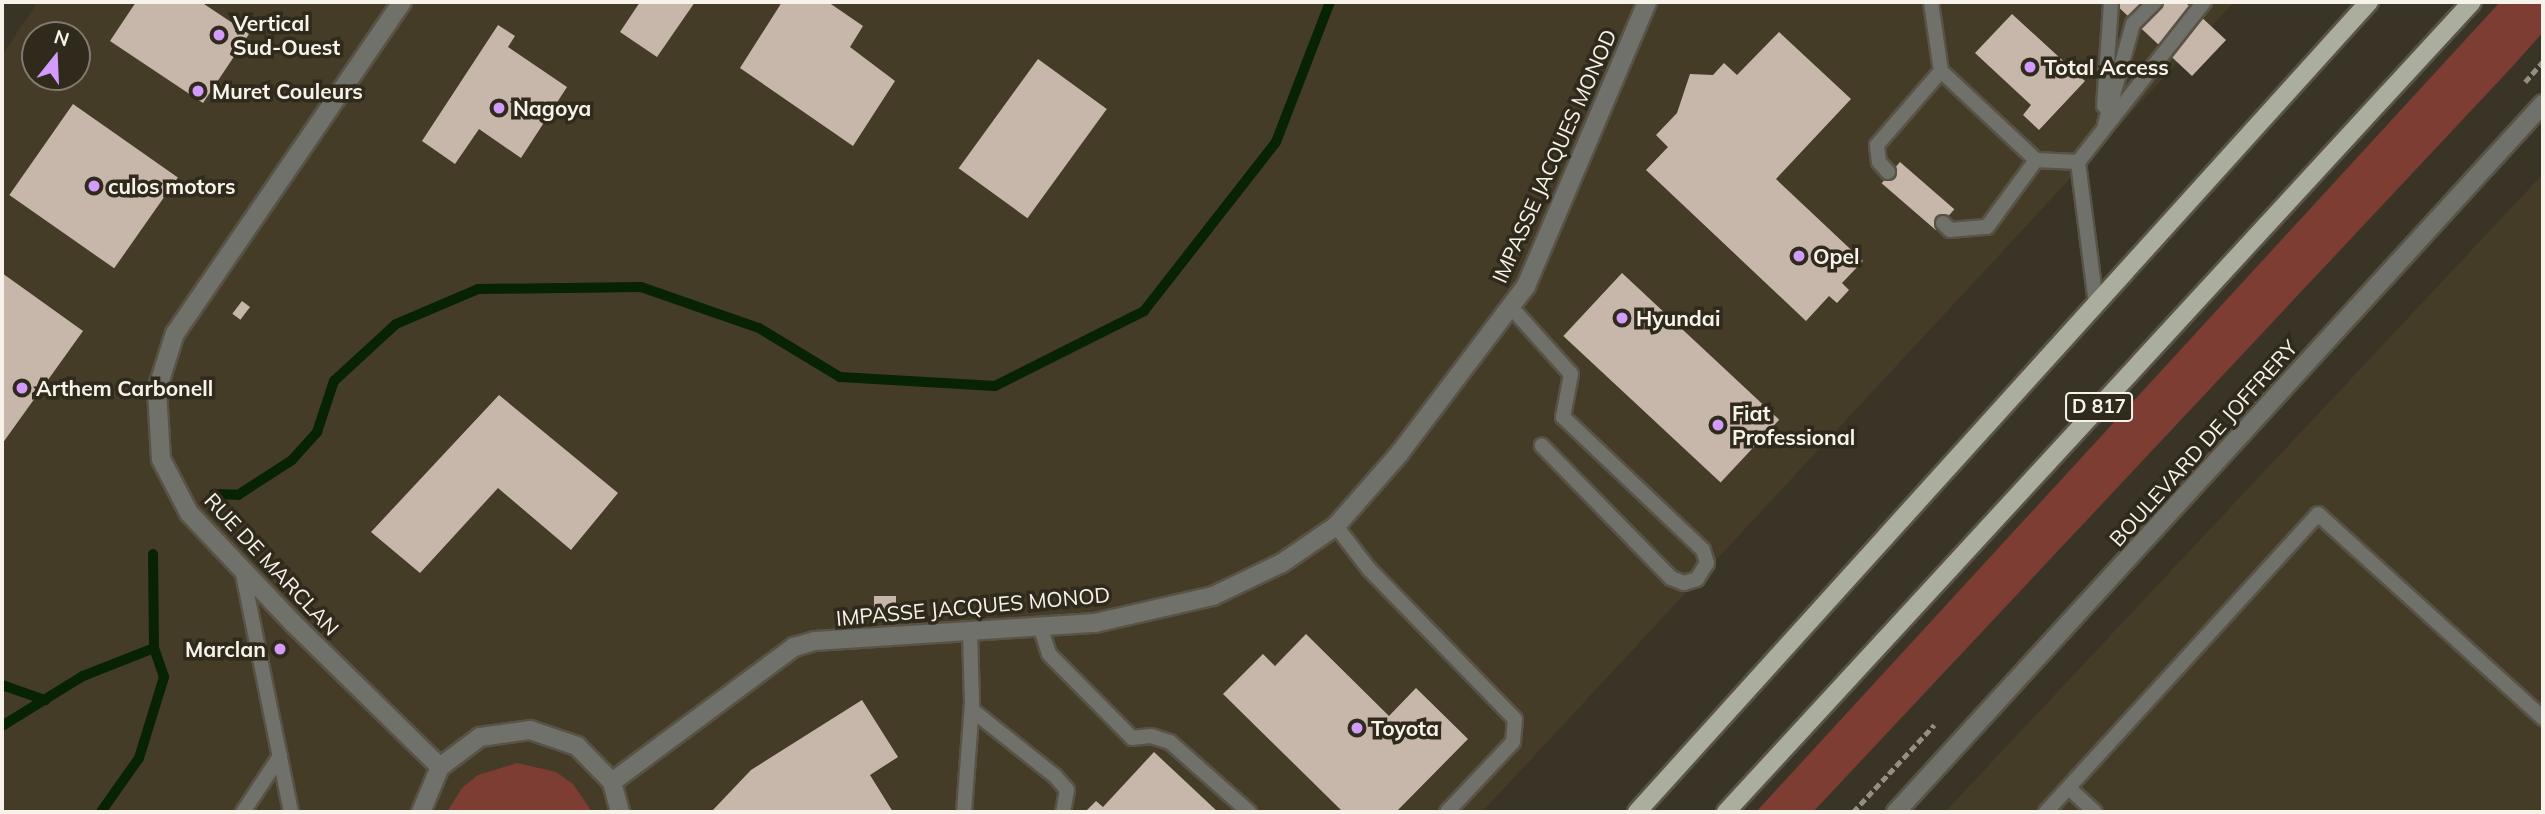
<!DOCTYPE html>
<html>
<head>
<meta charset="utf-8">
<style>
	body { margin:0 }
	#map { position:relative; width:2545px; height:814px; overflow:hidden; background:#3a3426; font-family:Mulish,sans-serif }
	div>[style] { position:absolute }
	.built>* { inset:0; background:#453c28 }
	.green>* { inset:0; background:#7d3d32 }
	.stream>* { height:10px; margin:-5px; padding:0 5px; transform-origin:5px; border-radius:5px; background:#082204 }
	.building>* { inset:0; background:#c7b7ab; transform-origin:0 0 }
	.path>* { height:4.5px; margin-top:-2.25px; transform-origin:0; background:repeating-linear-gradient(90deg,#948e83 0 7px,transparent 0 10.5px) }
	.roads { filter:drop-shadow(2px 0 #585346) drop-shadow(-2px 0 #585346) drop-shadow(0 2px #585346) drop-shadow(0 -2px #585346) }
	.service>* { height:14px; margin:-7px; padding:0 7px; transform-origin:7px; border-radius:7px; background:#70716a }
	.minor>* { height:18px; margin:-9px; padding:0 9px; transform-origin:9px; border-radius:9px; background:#70716a }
	.primary>* { height:18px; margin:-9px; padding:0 9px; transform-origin:9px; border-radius:9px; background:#abad9e }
	.dots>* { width:19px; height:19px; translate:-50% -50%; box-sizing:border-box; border:4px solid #302a1c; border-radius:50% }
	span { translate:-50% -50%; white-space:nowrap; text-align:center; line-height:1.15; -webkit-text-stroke:7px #302a1c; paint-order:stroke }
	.shield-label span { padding:2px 5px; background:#302a1c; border:2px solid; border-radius:5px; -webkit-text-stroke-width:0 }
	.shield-label { font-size:19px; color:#f7f3eb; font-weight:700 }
	.poi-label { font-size:21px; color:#f7f3eb; font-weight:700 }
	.left { translate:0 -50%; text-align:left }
	.right { translate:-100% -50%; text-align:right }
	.street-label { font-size:21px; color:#f7f3eb }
	.frame { position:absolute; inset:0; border:4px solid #f7f3eb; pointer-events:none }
	.north { position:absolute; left:21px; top:21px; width:70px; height:70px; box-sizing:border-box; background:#302a1c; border:2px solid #807a6f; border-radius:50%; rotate:18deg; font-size:19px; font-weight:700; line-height:28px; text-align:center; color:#f7f3eb }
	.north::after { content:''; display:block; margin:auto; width:24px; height:32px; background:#d39cfc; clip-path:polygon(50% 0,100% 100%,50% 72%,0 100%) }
</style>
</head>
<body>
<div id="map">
	<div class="built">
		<i style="clip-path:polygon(evenodd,38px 2px,2234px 2px,1482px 812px,2px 812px,2px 55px,38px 2px,35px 35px,77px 35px,77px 77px,35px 77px,35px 35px)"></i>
		<i style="clip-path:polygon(2543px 174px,2543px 812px,1945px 812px)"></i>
	</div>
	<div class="green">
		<i style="clip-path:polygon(2500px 2px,2543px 2px,2543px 32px,2512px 67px,1813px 812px,1756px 812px)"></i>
		<i style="clip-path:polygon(517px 763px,556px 772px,573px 784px,592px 812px,447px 812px,462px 788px,478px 775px)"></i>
	</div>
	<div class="stream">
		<i style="left:214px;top:494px;width:24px;rotate:2deg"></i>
		<i style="left:238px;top:495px;width:64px;rotate:-32.9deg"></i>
		<i style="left:292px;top:460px;width:38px;rotate:-48deg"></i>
		<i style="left:317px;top:432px;width:54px;rotate:-71.6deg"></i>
		<i style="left:334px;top:381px;width:84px;rotate:-42.6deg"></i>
		<i style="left:396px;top:324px;width:89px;rotate:-23.1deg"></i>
		<i style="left:478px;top:289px;width:163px;rotate:-0.7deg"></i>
		<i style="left:641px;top:287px;width:125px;rotate:19.2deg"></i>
		<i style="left:759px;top:328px;width:95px;rotate:31.2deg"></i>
		<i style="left:840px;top:377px;width:155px;rotate:3.3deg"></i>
		<i style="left:995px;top:386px;width:167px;rotate:-26.7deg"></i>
		<i style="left:1144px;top:311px;width:214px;rotate:-52deg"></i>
		<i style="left:1276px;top:142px;width:150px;rotate:-68.9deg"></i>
		<i style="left:2px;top:685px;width:46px;rotate:19.2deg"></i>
		<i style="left:2px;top:726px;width:95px;rotate:-31.7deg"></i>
		<i style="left:83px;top:676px;width:76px;rotate:-21.5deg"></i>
		<i style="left:154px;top:648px;width:94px;rotate:-90.6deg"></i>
		<i style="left:101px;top:812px;width:66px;rotate:-54.9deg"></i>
		<i style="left:139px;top:758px;width:85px;rotate:-72.8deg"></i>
		<i style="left:164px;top:677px;width:31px;rotate:-109deg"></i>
	</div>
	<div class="building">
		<i style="clip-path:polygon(136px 2px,201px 2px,249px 34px,203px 103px,110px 41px)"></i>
		<i style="clip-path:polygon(640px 2px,695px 2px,657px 57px,620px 32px)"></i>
		<i style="clip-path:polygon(782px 2px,828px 2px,863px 26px,850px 47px,895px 81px,853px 146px,740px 68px)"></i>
		<i style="clip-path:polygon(2113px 2px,2185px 2px,2226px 40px,2192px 76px)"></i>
		<i style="clip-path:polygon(2012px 14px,2085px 81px,2039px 130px,2023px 115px,2031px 105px,1975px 53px)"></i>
		<i style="clip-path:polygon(498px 25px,515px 36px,508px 47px,567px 87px,521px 158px,479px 129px,455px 164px,422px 141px)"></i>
		<i style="clip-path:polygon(1779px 32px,1851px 99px,1776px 179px,1863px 261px,1842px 283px,1849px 290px,1837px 303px,1829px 296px,1806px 321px,1646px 170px,1668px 147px,1656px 135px,1677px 113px,1690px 74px,1713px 75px,1724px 63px,1737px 75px)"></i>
		<i style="left:1038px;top:59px;width:85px;height:135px;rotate:36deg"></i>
		<i style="left:73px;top:104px;width:128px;height:111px;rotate:35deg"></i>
		<i style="left:1900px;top:162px;width:72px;height:28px;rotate:41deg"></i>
		<i style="clip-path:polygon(2px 273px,83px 331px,2px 444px)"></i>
		<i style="left:1622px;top:273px;width:215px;height:86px;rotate:43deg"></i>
		<i style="left:242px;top:301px;width:10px;height:16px;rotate:37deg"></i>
		<i style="clip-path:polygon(499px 395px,618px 493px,571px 550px,498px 488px,420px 573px,371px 532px)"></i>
		<i style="left:874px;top:596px;width:22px;height:15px"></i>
		<i style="clip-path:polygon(1306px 634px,1389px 716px,1416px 688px,1468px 739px,1396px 812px,1343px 812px,1223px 694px,1263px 654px,1275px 666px)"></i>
		<i style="clip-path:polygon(862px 700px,898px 757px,870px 775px,893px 812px,711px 812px,751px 770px)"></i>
		<i style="clip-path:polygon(1154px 752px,1218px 812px,1085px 812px,1096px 801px,1103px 807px)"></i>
	</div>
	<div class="path">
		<i style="left:2525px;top:82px;width:28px;rotate:-49deg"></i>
		<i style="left:1853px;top:812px;width:119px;rotate:-47deg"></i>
	</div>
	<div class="roads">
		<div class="service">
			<i style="left:1931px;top:2px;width:70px;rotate:81.8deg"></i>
			<i style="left:1941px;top:71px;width:130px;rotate:43.1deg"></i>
			<i style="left:2036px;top:160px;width:42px;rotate:2.7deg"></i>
			<i style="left:2104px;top:106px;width:104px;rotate:-86.1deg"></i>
			<i style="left:2105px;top:124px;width:104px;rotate:-74.4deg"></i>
			<i style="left:2133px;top:24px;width:31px;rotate:-45deg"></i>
			<i style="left:1888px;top:172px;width:13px;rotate:-132deg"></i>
			<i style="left:1879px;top:162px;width:17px;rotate:-97deg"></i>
			<i style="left:1877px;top:145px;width:98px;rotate:-49.1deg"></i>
			<i style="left:1943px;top:223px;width:10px;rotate:45deg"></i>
			<i style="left:1950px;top:230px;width:37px;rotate:-5deg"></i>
			<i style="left:1987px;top:227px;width:83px;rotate:-53.8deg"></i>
			<i style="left:2096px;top:303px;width:142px;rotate:-97.3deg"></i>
			<i style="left:2078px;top:162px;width:204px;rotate:-51.8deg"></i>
			<i style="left:1510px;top:306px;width:91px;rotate:48.1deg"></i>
			<i style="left:1571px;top:374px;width:44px;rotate:100.5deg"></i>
			<i style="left:1563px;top:417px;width:193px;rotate:43.5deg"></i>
			<i style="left:1703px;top:550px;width:14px;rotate:73deg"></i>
			<i style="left:1707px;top:563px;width:19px;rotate:122deg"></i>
			<i style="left:1697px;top:579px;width:14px;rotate:163deg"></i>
			<i style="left:1684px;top:583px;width:14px;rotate:-159deg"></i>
			<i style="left:1671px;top:578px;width:185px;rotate:-134.3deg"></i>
			<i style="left:1336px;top:526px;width:54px;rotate:52.5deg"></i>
			<i style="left:1369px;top:569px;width:209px;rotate:45.8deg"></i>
			<i style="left:1515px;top:719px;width:23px;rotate:95deg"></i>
			<i style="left:1513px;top:742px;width:96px;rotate:133.3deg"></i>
			<i style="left:242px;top:569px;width:248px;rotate:78.6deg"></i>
			<i style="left:1040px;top:626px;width:29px;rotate:72deg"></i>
			<i style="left:1049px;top:654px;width:118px;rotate:45.3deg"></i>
			<i style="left:1132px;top:738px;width:19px;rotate:-6deg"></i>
			<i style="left:1151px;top:736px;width:20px;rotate:18deg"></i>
			<i style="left:1170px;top:742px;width:106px;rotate:41.5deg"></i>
			<i style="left:972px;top:710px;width:106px;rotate:38.5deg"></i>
			<i style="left:1055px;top:776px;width:18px;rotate:49deg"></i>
			<i style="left:1067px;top:790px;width:22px;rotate:100deg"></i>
			<i style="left:2069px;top:788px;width:35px;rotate:43deg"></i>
			<i style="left:243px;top:812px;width:67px;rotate:-56.5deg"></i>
			<i style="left:964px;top:812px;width:109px;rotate:-85.8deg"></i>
			<i style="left:972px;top:703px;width:73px;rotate:-91.6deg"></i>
			<i style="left:2046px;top:812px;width:403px;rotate:-47.6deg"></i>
			<i style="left:2318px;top:514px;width:304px;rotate:42.2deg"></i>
		</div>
		<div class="minor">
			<i style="left:402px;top:2px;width:401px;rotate:124.4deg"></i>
			<i style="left:175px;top:333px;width:60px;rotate:107.5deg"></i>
			<i style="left:157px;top:390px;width:69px;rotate:86.7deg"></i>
			<i style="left:161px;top:459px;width:61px;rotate:62.6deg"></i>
			<i style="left:189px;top:513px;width:151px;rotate:46.6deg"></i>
			<i style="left:293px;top:623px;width:206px;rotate:44.4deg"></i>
			<i style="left:612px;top:782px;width:227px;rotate:-36.6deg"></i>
			<i style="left:794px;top:647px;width:22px;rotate:-16deg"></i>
			<i style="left:815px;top:641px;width:281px;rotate:-3.7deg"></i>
			<i style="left:1095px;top:623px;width:121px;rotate:-12.9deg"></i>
			<i style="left:1213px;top:596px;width:76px;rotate:-25.6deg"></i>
			<i style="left:1282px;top:563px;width:65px;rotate:-34.4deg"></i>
			<i style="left:1336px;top:526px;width:96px;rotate:-48.8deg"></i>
			<i style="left:1399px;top:454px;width:211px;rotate:-52.9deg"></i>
			<i style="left:1526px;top:286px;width:309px;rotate:-66.9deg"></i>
			<i style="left:421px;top:812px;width:49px;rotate:-67.1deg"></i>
			<i style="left:440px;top:767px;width:50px;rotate:-36.9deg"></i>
			<i style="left:480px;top:737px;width:50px;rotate:-8deg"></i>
			<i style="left:530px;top:730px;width:50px;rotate:18.8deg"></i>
			<i style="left:577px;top:746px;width:50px;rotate:45.8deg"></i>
			<i style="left:612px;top:782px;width:31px;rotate:75deg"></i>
			<i style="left:1896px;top:812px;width:959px;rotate:-47.58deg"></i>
		</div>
		<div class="primary">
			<i style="left:1637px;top:812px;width:1092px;rotate:-47.9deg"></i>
			<i style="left:1726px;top:812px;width:1101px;rotate:-47.36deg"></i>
		</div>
	</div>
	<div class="dots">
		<i style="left:219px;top:35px;background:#d39cfc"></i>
		<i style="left:2030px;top:67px;background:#d39cfc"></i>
		<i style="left:198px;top:91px;background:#d39cfc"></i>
		<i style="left:499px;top:108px;background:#d39cfc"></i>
		<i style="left:94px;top:186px;background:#d39cfc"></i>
		<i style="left:1799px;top:256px;background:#d39cfc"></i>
		<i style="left:1622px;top:318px;background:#d39cfc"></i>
		<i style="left:22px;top:388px;background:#d39cfc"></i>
		<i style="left:1718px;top:425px;background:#d39cfc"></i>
		<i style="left:280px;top:649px;background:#d39cfc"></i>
		<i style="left:1357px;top:728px;background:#d39cfc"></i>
	</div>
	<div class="shield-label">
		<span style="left:2099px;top:407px">D 817</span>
	</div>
	<div class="poi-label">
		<span class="left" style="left:233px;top:35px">Vertical<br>Sud-Ouest</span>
		<span class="left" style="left:2044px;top:67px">Total Access</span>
		<span class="left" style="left:212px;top:91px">Muret Couleurs</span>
		<span class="left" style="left:513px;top:108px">Nagoya</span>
		<span class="left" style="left:108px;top:186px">culos motors</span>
		<span class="left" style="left:1813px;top:256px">Opel</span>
		<span class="left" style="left:1636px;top:318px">Hyundai</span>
		<span class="left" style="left:36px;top:388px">Arthem Carbonell</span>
		<span class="left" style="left:1732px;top:425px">Fiat<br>Professional</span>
		<span class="right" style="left:266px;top:649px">Marclan</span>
		<span class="left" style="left:1371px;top:728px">Toyota</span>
	</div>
	<div class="street-label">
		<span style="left:1554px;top:156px;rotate:-66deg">IMPASSE JACQUES MONOD</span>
		<span style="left:2203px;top:443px;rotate:-48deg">BOULEVARD DE JOFFRERY</span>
		<span style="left:272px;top:564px;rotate:47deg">RUE DE MARCLAN</span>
		<span style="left:973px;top:606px;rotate:-5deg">IMPASSE JACQUES MONOD</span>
	</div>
	<div class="frame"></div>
	<div class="north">N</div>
</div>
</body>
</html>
